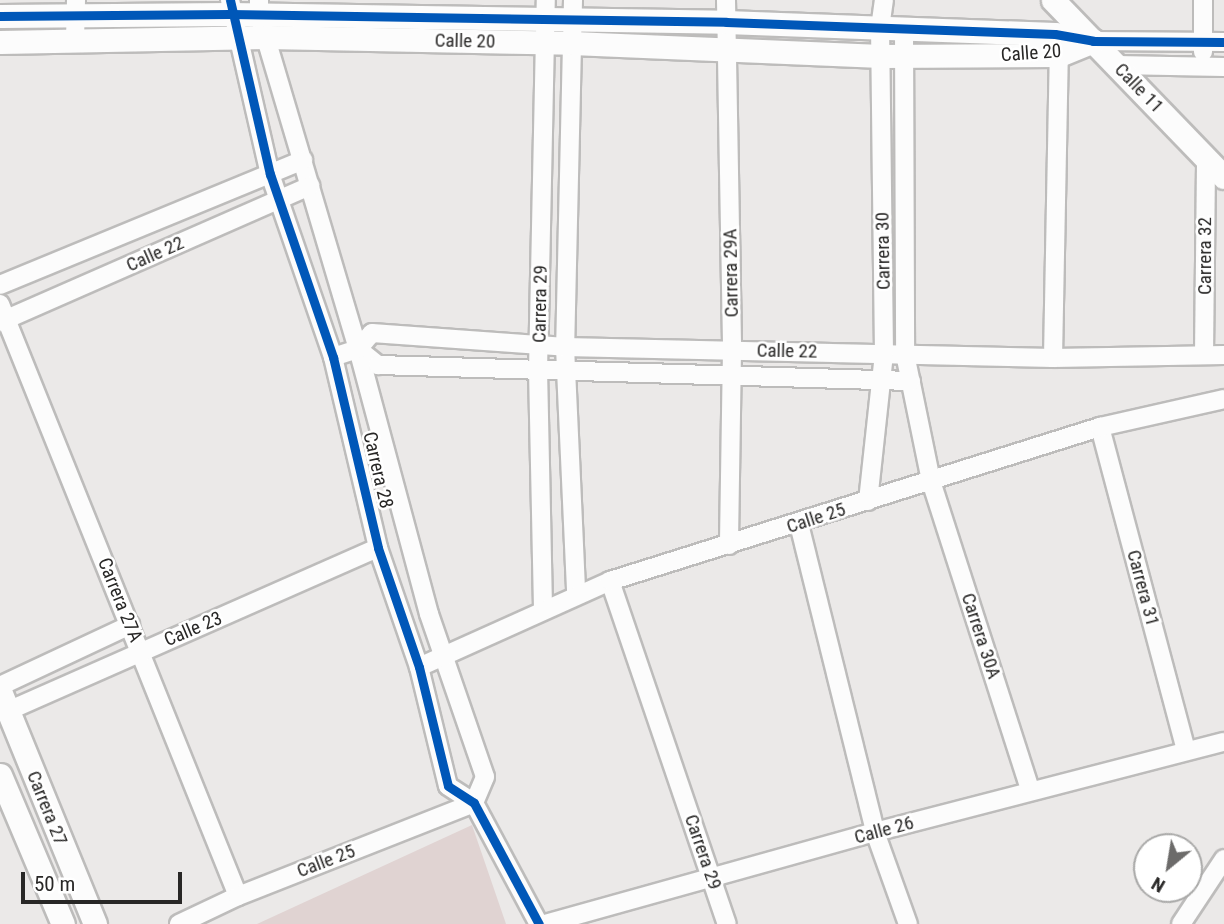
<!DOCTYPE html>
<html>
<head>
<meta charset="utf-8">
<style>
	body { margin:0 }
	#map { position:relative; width:1224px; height:924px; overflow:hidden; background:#ebe9e8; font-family:"Roboto Condensed",sans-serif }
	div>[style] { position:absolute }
	.building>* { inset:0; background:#e0d3d2 }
	.roads { filter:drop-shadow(2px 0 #bdbcbb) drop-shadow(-2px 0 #bdbcbb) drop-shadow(0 2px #bdbcbb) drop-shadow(0 -2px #bdbcbb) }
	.minor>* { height:18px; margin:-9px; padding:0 9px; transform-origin:9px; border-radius:9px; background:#fcfcfc }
	.tertiary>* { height:23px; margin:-11.5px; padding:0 11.5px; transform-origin:11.5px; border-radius:11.5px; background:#fcfcfc }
	.cycleway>* { height:9px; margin:-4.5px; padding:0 4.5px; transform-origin:4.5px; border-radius:4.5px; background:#0057b8 }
	span { translate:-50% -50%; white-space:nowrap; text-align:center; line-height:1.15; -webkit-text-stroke:5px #fff; paint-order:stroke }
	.street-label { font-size:19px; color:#282726 }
	.north { position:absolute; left:1133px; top:833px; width:70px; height:70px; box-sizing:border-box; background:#fff; border:2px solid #a9a9a8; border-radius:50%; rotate:210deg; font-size:19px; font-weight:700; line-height:28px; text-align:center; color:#282726 }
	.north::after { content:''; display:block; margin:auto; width:24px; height:32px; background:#6c6b6a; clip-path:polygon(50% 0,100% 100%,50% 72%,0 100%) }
	.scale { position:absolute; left:21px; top:872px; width:161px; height:32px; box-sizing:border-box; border:4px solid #282726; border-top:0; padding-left:9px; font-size:21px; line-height:24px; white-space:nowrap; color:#282726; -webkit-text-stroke:5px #fff; paint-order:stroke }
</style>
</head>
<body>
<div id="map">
	<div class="building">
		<i style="clip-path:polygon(472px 825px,506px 924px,257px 924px)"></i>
	</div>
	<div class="roads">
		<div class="minor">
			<i style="left:230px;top:0;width:179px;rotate:77.1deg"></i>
			<i style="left:270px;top:174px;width:194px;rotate:71deg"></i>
			<i style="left:333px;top:357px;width:196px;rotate:76.7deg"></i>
			<i style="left:378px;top:548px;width:126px;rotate:71deg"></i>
			<i style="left:419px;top:667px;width:122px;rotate:76.3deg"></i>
			<i style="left:448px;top:786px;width:31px;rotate:33deg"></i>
			<i style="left:474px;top:803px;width:137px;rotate:61.8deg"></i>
			<i style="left:259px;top:0;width:15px;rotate:90deg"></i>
			<i style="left:259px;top:15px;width:348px;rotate:73.5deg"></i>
			<i style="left:358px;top:349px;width:274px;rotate:75deg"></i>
			<i style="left:429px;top:614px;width:172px;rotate:71deg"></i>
			<i style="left:485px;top:777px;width:28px;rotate:113deg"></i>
			<i style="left:573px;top:0;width:347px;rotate:91.3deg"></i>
			<i style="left:565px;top:347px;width:246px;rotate:87.4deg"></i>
			<i style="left:726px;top:0;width:350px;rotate:89deg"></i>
			<i style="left:732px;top:350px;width:195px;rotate:90.9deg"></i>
			<i style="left:904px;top:29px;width:325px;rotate:89.8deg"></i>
			<i style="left:905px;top:354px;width:130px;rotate:78.4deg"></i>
			<i style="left:931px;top:481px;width:324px;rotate:72.2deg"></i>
			<i style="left:75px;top:41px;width:41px;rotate:-88.6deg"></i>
			<i style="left:1093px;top:41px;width:131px;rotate:0.4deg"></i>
			<i style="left:1203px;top:52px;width:52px;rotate:-90deg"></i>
			<i style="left:1116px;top:65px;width:108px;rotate:1.1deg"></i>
			<i style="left:0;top:285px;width:328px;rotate:-22.4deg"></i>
			<i style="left:0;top:304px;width:638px;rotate:68.1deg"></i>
			<i style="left:0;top:322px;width:339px;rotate:-23.7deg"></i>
			<i style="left:358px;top:349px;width:26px;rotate:39deg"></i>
			<i style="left:378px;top:365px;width:533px;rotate:1.72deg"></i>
			<i style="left:1204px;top:355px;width:198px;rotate:-89.4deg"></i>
			<i style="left:333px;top:357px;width:26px;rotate:-18deg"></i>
			<i style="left:358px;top:349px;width:21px;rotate:-49deg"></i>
			<i style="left:372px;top:333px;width:194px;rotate:4.1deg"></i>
			<i style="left:565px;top:347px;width:488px;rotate:1.3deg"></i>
			<i style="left:1053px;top:358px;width:171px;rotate:-1deg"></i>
			<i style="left:1053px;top:358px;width:303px;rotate:-88.9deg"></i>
			<i style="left:1100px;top:427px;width:334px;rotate:75.1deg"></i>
			<i style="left:868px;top:501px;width:149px;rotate:-83.8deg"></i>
			<i style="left:884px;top:353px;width:325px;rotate:-90.7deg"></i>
			<i style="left:880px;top:28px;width:28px;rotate:-82deg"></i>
			<i style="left:799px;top:524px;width:317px;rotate:76.1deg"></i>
			<i style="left:875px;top:832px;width:98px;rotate:70.3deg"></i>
			<i style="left:610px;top:581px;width:362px;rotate:71.2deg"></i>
			<i style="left:543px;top:608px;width:237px;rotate:-91.2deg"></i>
			<i style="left:538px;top:371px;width:371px;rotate:-88.8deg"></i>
			<i style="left:419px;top:667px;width:209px;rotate:-24.2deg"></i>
			<i style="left:610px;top:581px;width:514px;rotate:-17.45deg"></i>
			<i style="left:1100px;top:427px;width:127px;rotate:-12.7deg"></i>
			<i style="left:0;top:686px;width:144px;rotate:-25.1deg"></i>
			<i style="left:8px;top:711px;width:404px;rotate:-23.8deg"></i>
			<i style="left:179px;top:924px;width:65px;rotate:-25.4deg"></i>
			<i style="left:238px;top:896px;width:254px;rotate:-21.5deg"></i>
			<i style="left:545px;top:924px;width:343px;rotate:-15.6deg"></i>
			<i style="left:875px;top:832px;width:360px;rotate:-14.5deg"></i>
			<i style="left:1181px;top:924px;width:78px;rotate:-56.5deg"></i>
		</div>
		<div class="tertiary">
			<i style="left:1053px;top:0;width:246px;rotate:46deg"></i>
			<i style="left:0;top:16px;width:230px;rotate:-0.5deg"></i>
			<i style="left:230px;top:14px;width:496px;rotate:0.9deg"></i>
			<i style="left:726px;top:22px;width:329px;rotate:2.1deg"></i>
			<i style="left:1055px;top:34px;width:39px;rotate:10deg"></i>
			<i style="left:0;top:42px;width:266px;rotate:-1.1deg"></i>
			<i style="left:266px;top:37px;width:306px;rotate:1.1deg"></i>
			<i style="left:572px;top:43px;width:309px;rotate:2.4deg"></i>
			<i style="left:881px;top:56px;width:178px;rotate:-0.3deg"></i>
			<i style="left:1059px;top:55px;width:37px;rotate:-22deg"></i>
			<i style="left:0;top:691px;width:252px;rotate:67.8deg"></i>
			<i style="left:0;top:775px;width:162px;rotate:67.1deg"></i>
		</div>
	</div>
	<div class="cycleway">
		<i style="left:230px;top:0;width:179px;rotate:77.1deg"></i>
		<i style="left:270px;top:174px;width:194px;rotate:71deg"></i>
		<i style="left:333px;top:357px;width:196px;rotate:76.7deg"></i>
		<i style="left:378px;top:548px;width:126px;rotate:71deg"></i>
		<i style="left:419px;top:667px;width:122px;rotate:76.3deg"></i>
		<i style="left:448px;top:786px;width:31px;rotate:33deg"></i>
		<i style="left:474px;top:803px;width:137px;rotate:61.8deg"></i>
		<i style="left:0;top:16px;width:230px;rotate:-0.5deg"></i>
		<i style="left:230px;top:14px;width:496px;rotate:0.9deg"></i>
		<i style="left:726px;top:22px;width:329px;rotate:2.1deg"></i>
		<i style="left:1055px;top:34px;width:39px;rotate:10deg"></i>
		<i style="left:1093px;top:41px;width:131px;rotate:0.4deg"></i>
	</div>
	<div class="street-label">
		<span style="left:465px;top:41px;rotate:1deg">Calle 20</span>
		<span style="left:1031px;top:53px;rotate:-4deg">Calle 20</span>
		<span style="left:1139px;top:88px;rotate:46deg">Calle 11</span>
		<span style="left:883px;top:251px;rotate:-91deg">Carrera 30</span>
		<span style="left:155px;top:254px;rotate:-24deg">Calle 22</span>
		<span style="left:1205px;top:256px;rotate:-90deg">Carrera 32</span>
		<span style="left:731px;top:273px;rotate:-91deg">Carrera 29A</span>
		<span style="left:540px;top:304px;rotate:-89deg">Carrera 29</span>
		<span style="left:787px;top:351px;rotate:1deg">Calle 22</span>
		<span style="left:378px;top:470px;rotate:77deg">Carrera 28</span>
		<span style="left:816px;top:518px;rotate:-18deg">Calle 25</span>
		<span style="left:1143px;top:588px;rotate:75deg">Carrera 31</span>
		<span style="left:120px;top:600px;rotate:68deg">Carrera 27A</span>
		<span style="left:193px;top:629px;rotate:-23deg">Calle 23</span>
		<span style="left:981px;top:636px;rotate:72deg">Carrera 30A</span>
		<span style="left:47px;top:808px;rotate:68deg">Carrera 27</span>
		<span style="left:884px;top:830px;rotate:-15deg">Calle 26</span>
		<span style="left:703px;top:852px;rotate:71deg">Carrera 29</span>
		<span style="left:326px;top:861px;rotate:-21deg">Calle 25</span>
	</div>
	<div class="north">N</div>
	<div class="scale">50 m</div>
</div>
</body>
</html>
